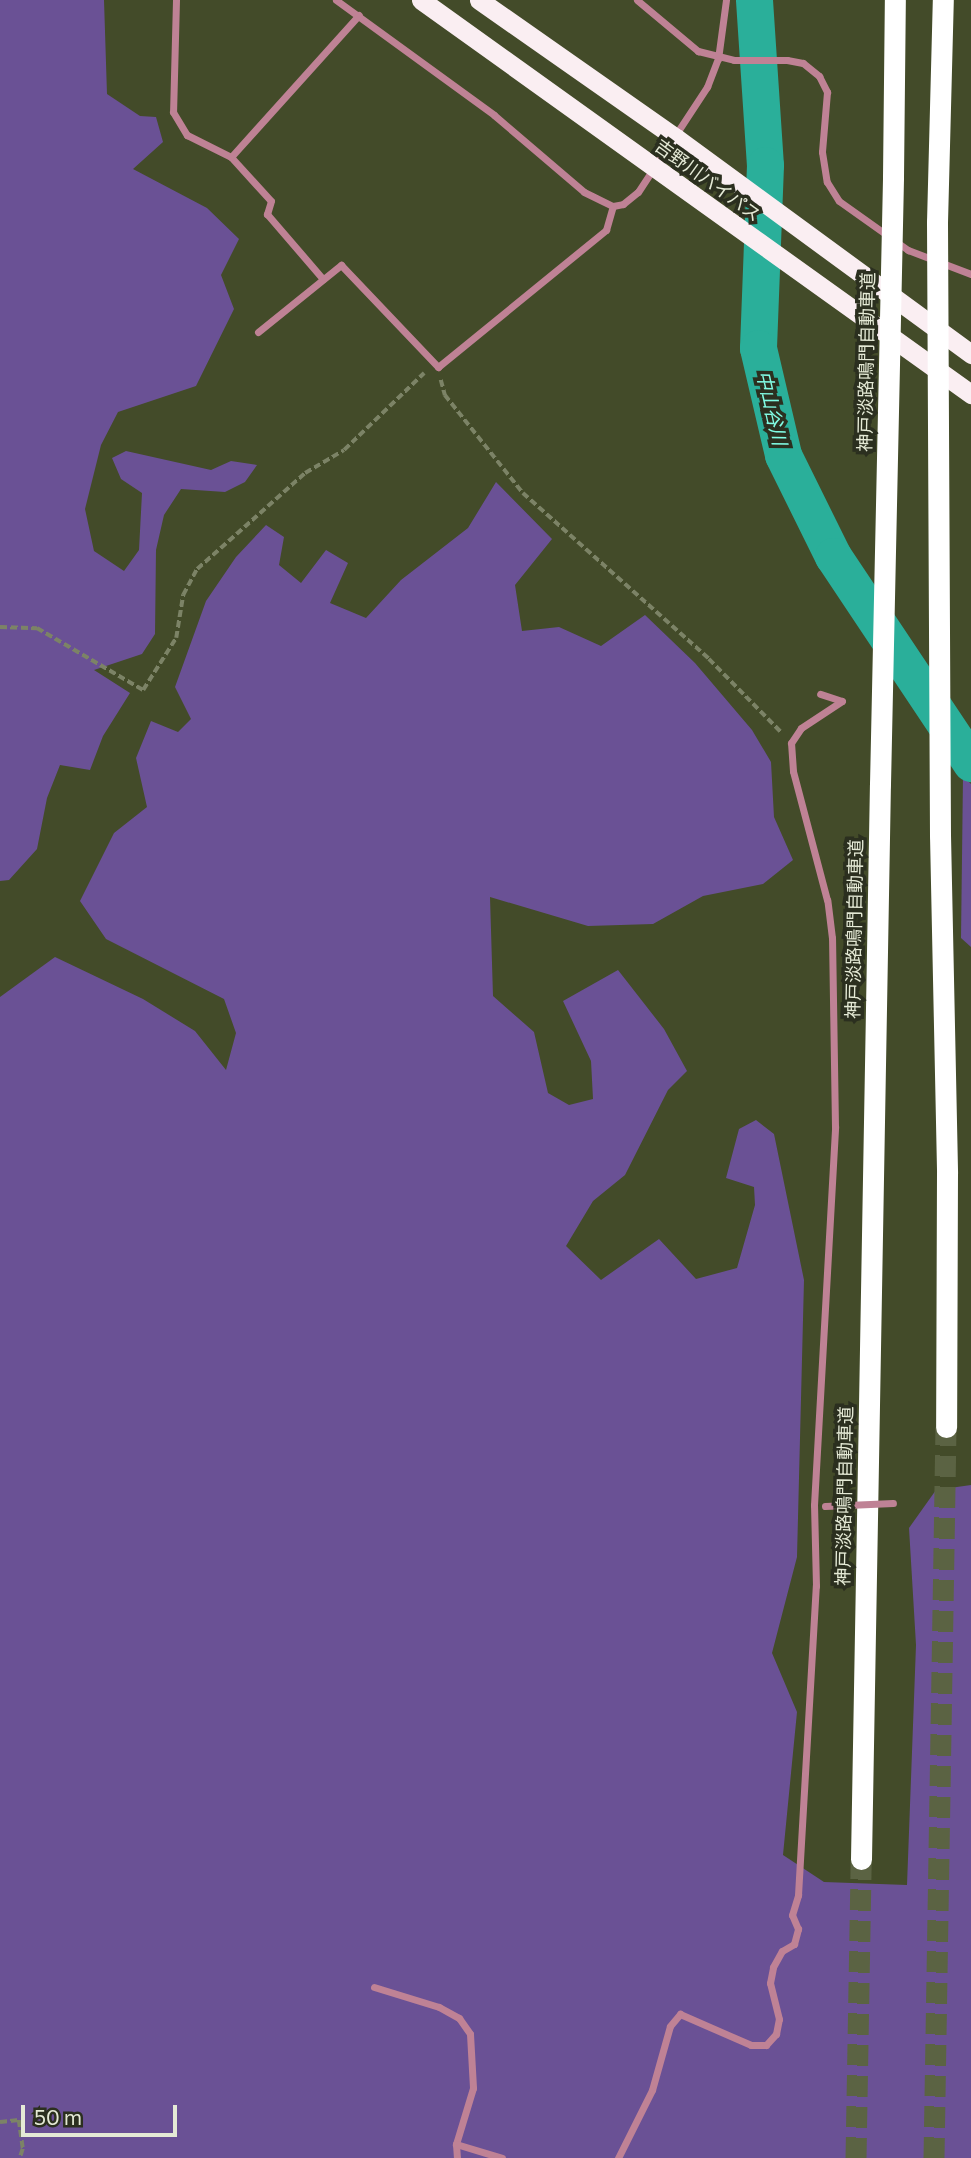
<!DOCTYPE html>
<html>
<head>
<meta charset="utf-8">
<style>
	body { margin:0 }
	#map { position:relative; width:971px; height:2158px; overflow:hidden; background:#434b29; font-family:Commissioner,"Noto Sans JP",sans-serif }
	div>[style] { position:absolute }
	.green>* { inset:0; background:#6a5195 }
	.river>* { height:37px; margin:-18.5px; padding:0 18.5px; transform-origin:18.5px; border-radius:18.5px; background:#2aaf9a }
	.motorway-tunnel>* { height:21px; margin-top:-10.5px; transform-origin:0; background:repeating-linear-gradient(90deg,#5b6343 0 21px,transparent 0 31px) }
	.path>* { height:3.5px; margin-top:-1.75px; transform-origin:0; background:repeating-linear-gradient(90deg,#7c8366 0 7px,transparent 0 10.5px) }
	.minor>* { height:7px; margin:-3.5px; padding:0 3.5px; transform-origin:3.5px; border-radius:3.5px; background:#bf8295 }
	.trunk>* { height:19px; margin:-9.5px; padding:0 9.5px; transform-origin:9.5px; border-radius:9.5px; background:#faeef2 }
	.motorway>* { height:21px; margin:-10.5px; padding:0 10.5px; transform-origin:10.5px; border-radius:10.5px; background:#fff }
	.minor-bridge>* { height:7px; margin:-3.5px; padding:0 3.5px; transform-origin:3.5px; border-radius:3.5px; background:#bf8295 }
	.motorway-bridge>* { height:21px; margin:-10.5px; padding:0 10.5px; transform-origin:10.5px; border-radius:10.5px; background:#fff }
	span { translate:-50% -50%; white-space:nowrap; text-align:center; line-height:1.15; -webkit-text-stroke:7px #2b2f1f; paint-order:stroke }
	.street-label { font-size:18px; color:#e5ead6 }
	.water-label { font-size:19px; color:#82fce4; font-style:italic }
	.scale { position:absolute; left:21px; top:2105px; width:156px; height:32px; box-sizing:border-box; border:4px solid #e5ead6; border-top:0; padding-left:9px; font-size:21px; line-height:24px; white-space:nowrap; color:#e5ead6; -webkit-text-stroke:5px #2b2f1f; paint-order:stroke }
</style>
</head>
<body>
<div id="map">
	<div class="green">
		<i style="clip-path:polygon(0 0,104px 0,107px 94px,140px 116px,156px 117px,163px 142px,133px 169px,207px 208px,239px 239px,221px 275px,234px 309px,196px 386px,118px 412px,101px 445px,85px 509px,94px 551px,124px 571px,139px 550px,142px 493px,121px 479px,112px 458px,126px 451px,211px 470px,231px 461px,257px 465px,245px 482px,225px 492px,181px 489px,164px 515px,156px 550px,155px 634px,142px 654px,94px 670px,130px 693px,103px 736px,90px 770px,60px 765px,47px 798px,37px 849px,9px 880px,0 881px)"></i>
		<i style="clip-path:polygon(496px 482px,552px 539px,515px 585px,522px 631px,559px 627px,601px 646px,645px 615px,695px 663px,752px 730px,771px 762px,774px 817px,793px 860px,763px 884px,703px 896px,653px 924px,588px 926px,490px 897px,493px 996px,534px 1032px,548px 1093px,569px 1105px,593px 1099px,591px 1061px,563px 1001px,618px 970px,664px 1029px,687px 1071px,668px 1090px,625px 1175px,593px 1201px,566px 1246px,601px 1280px,659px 1239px,696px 1279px,737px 1268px,755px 1205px,754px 1187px,726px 1178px,739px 1129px,756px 1120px,774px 1134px,804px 1280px,797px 1557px,772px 1653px,797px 1712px,783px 1855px,824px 1882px,907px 1885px,916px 1645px,909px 1528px,936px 1490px,971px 1485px,971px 2158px,0 2158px,0 997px,55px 957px,143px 999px,195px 1031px,226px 1070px,236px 1033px,224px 999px,106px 939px,80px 901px,114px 833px,147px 807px,136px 758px,151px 721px,178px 732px,191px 719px,175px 687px,206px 601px,236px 557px,266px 525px,284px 537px,279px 565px,301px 583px,326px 550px,348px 563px,330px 603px,366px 618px,401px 580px,468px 528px)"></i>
		<i style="clip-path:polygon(963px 776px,971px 784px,971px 947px,961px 938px)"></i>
	</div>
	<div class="river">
		<i style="left:754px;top:0;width:165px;rotate:86.2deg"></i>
		<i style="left:765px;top:165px;width:183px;rotate:92.2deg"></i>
		<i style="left:758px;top:348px;width:110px;rotate:76.8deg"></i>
		<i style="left:783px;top:455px;width:113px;rotate:63.7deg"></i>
		<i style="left:833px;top:556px;width:249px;rotate:56.3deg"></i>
	</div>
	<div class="motorway-tunnel">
		<i style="left:856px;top:2158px;width:299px;rotate:-89deg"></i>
		<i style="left:934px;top:2158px;width:731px;rotate:-89.06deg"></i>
	</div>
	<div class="path">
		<i style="left:441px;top:380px;width:16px;rotate:75deg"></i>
		<i style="left:445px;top:395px;width:125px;rotate:51.5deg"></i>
		<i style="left:523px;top:493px;width:249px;rotate:41.7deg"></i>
		<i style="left:709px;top:659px;width:103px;rotate:45.4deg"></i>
		<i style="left:0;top:627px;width:37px;rotate:2deg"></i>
		<i style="left:37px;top:628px;width:123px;rotate:30.3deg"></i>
		<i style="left:143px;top:690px;width:62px;rotate:-57.6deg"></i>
		<i style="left:176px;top:638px;width:44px;rotate:-80.8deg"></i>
		<i style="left:183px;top:595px;width:30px;rotate:-62deg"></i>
		<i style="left:197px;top:569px;width:144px;rotate:-41.6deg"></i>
		<i style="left:305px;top:473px;width:45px;rotate:-30.5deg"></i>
		<i style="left:344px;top:450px;width:111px;rotate:-43.9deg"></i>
		<i style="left:0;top:2122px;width:19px;rotate:-6deg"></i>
		<i style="left:19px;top:2120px;width:29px;rotate:82deg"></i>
		<i style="left:23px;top:2149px;width:9px;rotate:108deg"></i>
	</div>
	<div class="minor">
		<i style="left:176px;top:0;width:112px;rotate:91.5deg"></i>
		<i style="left:173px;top:112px;width:27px;rotate:59deg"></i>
		<i style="left:187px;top:135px;width:49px;rotate:26.6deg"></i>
		<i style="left:231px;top:157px;width:59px;rotate:47.7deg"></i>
		<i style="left:271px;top:201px;width:14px;rotate:107deg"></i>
		<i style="left:267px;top:214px;width:86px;rotate:49.3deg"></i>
		<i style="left:336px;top:0;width:195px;rotate:36deg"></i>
		<i style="left:494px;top:115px;width:118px;rotate:40.5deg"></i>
		<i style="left:584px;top:192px;width:32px;rotate:26deg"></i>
		<i style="left:613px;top:206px;width:10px;rotate:-11deg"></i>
		<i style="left:623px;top:204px;width:19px;rotate:-39deg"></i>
		<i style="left:638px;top:192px;width:126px;rotate:-56.7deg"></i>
		<i style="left:707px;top:87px;width:30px;rotate:-69deg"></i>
		<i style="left:718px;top:59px;width:60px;rotate:-82.3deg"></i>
		<i style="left:637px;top:0;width:80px;rotate:39.9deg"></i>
		<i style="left:698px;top:51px;width:37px;rotate:14deg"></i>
		<i style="left:734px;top:60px;width:53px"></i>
		<i style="left:787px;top:60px;width:16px;rotate:11deg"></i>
		<i style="left:803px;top:63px;width:21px;rotate:39deg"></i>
		<i style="left:819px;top:76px;width:18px;rotate:63deg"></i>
		<i style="left:827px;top:92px;width:60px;rotate:94.8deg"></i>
		<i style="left:822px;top:152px;width:30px;rotate:81deg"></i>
		<i style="left:827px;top:182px;width:22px;rotate:58deg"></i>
		<i style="left:839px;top:201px;width:85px;rotate:35.4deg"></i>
		<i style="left:908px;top:250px;width:67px;rotate:20.9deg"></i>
		<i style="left:231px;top:157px;width:191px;rotate:-48deg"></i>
		<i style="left:258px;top:332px;width:107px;rotate:-38.9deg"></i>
		<i style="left:341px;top:265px;width:141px;rotate:46.4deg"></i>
		<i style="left:438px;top:367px;width:217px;rotate:-39.2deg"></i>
		<i style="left:606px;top:230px;width:25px;rotate:-74deg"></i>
		<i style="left:374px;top:1987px;width:68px;rotate:17.1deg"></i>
		<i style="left:439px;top:2007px;width:23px;rotate:29deg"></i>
		<i style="left:459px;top:2018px;width:19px;rotate:55deg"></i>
		<i style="left:470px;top:2034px;width:54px;rotate:86.8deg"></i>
		<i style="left:473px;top:2088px;width:59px;rotate:106.9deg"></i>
		<i style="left:456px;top:2144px;width:14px;rotate:86deg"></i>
		<i style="left:456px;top:2144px;width:48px;rotate:16.9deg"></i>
		<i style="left:618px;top:2158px;width:76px;rotate:-63.4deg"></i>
		<i style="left:652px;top:2090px;width:66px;rotate:-74.3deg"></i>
		<i style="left:670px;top:2026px;width:16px;rotate:-50deg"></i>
		<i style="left:680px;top:2014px;width:77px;rotate:23.6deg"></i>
		<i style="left:751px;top:2045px;width:15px"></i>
		<i style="left:766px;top:2045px;width:15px;rotate:-48deg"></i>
		<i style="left:776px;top:2034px;width:15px;rotate:-79deg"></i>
		<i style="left:779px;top:2019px;width:37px;rotate:-104deg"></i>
		<i style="left:770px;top:1983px;width:16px;rotate:-79deg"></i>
		<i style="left:773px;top:1967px;width:18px;rotate:-61deg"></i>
		<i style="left:782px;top:1951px;width:14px;rotate:-30deg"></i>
		<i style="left:794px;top:1944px;width:16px;rotate:-75deg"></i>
		<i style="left:798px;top:1929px;width:15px;rotate:-113deg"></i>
		<i style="left:792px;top:1915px;width:21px;rotate:-73deg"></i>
		<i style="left:798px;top:1895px;width:310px;rotate:-86.7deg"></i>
		<i style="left:816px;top:1586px;width:81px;rotate:-91.4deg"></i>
		<i style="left:814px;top:1505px;width:379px;rotate:-86.8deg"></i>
		<i style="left:835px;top:1127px;width:189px;rotate:-90.9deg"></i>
		<i style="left:832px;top:938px;width:38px;rotate:-97deg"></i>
		<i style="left:827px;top:900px;width:133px;rotate:-104.8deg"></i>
		<i style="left:793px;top:771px;width:28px;rotate:-94deg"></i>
		<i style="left:791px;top:743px;width:18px;rotate:-56deg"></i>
		<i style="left:801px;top:728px;width:49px;rotate:-33.4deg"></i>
		<i style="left:842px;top:701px;width:23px;rotate:-162deg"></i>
	</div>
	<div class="trunk">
		<i style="left:421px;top:0;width:677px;rotate:35.62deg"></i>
		<i style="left:479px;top:0;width:241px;rotate:35deg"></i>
		<i style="left:676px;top:138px;width:366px;rotate:36.2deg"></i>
	</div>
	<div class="motorway">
		<i style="left:893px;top:177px;width:177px;rotate:-89.4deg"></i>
		<i style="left:937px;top:222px;width:222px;rotate:-88.5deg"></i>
		<i style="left:940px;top:835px;width:338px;rotate:88.8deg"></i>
		<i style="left:947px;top:1173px;width:254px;rotate:90.2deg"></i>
		<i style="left:861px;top:1859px;width:1075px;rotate:-88.99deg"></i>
	</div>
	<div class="minor-bridge">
		<i style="left:825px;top:1506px;width:68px;rotate:-2.5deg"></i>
	</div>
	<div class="motorway-bridge">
		<i style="left:937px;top:222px;width:613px;rotate:89.72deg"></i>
		<i style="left:880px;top:784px;width:607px;rotate:-88.77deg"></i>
	</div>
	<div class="street-label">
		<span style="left:708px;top:180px;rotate:36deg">吉野川バイパス</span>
		<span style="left:866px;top:362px;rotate:-89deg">神戸淡路鳴門自動車道</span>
		<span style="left:854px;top:929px;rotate:-89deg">神戸淡路鳴門自動車道</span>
		<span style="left:844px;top:1496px;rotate:-89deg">神戸淡路鳴門自動車道</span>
	</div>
	<div class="water-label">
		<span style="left:772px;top:408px;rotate:77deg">中山谷川</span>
	</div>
	<div class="scale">50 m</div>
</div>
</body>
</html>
